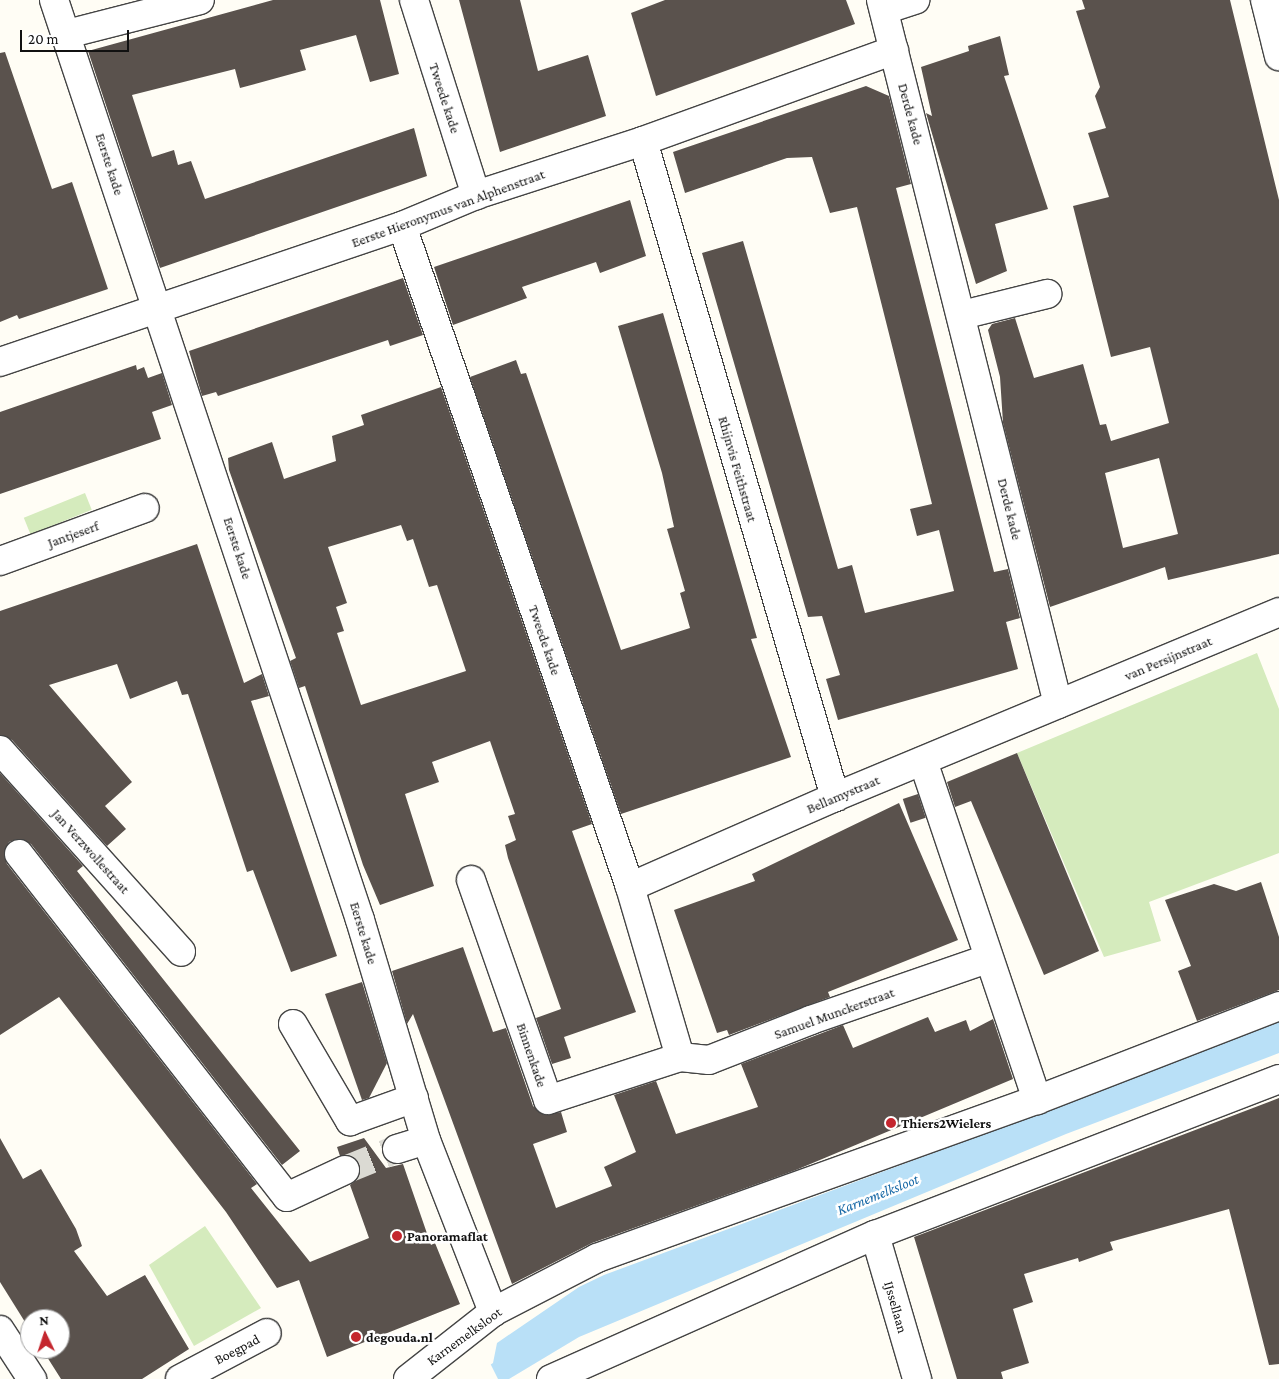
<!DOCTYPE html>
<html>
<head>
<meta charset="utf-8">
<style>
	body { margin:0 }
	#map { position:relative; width:1279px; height:1379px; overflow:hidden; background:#fffdf5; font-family:"Crimson Pro",serif }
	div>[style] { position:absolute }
	.green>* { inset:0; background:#d5ebbd; transform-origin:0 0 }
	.water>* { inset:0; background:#b9e0f7 }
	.pier>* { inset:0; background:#fffdf5 }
	.building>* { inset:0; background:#5a524d; transform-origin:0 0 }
	.minor-tunnel>* { height:28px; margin-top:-14px; transform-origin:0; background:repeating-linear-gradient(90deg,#dbdad3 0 28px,transparent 0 42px) }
	.roads { filter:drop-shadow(1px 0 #444) drop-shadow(-1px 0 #444) drop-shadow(0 1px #444) drop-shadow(0 -1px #444) }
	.minor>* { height:28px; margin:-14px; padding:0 14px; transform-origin:14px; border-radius:14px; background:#fff }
	.dots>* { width:14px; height:14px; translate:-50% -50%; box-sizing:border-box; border:2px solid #fff; border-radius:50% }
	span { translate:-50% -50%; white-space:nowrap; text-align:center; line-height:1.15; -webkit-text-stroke:5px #fff; paint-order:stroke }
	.street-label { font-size:14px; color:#111 }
	.poi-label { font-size:14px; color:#111; font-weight:700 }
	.left { translate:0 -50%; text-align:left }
	.water-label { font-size:15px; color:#1768a6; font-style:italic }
	.north { position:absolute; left:20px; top:1309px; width:50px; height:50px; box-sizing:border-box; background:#fff; border:1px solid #a0a0a0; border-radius:50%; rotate:356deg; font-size:14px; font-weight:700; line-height:20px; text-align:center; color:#111 }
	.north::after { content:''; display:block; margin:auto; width:18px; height:22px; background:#c4262e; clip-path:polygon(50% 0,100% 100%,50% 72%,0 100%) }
	.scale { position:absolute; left:20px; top:30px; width:109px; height:22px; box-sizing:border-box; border:2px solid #111; border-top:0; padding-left:6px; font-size:15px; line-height:18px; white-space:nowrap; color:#111; -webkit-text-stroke:4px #fff; paint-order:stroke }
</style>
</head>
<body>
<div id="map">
	<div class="green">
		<i style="left:85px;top:493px;width:18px;height:66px;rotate:68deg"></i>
		<i style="clip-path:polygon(1257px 653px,1279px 709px,1279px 853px,1149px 902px,1161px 941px,1104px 957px,1017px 753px)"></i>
		<i style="clip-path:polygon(205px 1226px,261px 1308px,194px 1346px,149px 1265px)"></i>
	</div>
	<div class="water">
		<i style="clip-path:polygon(1279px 1019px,1279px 1053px,1066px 1134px,579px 1337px,509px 1379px,469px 1379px,493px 1363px,497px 1343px,579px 1287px,604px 1275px,1041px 1113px)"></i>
	</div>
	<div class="pier">
		<i style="clip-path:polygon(490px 1363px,498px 1379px,466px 1379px,467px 1377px)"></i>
	</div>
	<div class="building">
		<i style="clip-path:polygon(273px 0,380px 0,399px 74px,370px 82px,356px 35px,300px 50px,306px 70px,240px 88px,235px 69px,132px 95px,152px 157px,174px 150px,178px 165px,191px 161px,205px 199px,414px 128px,427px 176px,160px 268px,88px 51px)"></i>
		<i style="clip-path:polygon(459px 0,520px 0,538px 71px,588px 55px,606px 116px,500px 152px)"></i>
		<i style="clip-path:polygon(665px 0,846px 0,855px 24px,656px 96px,631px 13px)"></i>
		<i style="clip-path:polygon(evenodd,1082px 0,1230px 0,1279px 200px,1279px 554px,1168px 580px,1165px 567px,1050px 607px,1003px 423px,1000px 377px,988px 330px,992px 324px,1015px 318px,1034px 378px,1083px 364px,1100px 425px,1106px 424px,1111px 441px,1169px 423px,1150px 347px,1111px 357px,1073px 206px,1109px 197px,1088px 133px,1106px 128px,1095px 96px,1100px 87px,1076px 11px,1085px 9px,1082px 0,1159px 458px,1178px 534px,1123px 548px,1105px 473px,1159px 458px)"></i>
		<i style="clip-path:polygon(1000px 36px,1009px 75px,1004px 76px,1048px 209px,995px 224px,1007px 271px,976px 284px,926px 113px,932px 116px,921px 67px,969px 51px,968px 46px)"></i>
		<i style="clip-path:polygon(5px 52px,52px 189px,72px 182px,108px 289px,19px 319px,17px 315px,0 322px,0 53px)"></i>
		<i style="clip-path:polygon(866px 86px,889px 96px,911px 184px,896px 188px,994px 572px,1008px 569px,1020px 618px,1006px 622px,1018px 669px,838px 720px,826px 679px,840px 675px,822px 616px,808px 617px,702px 253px,743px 241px,838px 569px,852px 565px,865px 613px,954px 591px,939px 530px,917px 536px,910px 509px,932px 504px,857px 207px,830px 213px,812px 157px,787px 158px,685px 193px,673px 152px)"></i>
		<i style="clip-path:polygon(630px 200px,646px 256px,600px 273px,596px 262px,522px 287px,527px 298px,453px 325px,434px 267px)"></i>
		<i style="clip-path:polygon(403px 278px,423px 335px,390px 346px,388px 340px,218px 396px,216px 392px,202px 396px,189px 351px)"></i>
		<i style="clip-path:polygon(663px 313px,757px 638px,751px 639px,791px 757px,621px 814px,470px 377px,516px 360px,521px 374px,526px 373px,621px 650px,690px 628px,680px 593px,685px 591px,667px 529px,674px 527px,662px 473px,618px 326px)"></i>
		<i style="clip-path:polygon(136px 365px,137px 370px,144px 367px,148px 378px,162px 373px,172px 405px,152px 412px,161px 439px,0 494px,0 412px)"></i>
		<i style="clip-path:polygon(evenodd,441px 387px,592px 824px,572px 831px,636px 1012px,564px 1037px,571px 1058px,552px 1064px,536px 1018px,561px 1009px,508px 858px,505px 845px,516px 840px,508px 816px,515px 814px,490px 741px,432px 762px,439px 782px,405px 794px,434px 886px,380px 905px,363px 865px,305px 686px,299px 688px,290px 661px,296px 658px,229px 470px,228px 458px,272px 442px,284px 479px,336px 461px,332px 436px,364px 425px,361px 415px,441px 387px,401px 525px,407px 541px,413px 539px,429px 587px,437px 585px,466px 671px,361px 705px,337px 633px,344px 631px,336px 607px,347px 603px,328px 547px,401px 525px)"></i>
		<i style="clip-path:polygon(197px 544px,244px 683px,262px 674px,269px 696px,251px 701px,337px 956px,291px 972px,253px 870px,247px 872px,188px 694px,182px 695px,177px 681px,130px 699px,117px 664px,49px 685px,132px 782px,105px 806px,126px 829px,107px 846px,12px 740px,0 735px,0 611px)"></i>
		<i style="clip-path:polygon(1017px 753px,1099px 951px,1044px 975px,971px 801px,955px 807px,947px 782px)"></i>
		<i style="clip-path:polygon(0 773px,83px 866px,77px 871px,300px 1151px,282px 1165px,31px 844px,17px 839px,9px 842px,4px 856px,7px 864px,257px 1184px,251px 1188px,310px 1262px,369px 1238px,350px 1185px,358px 1179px,359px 1164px,354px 1157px,340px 1156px,337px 1147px,364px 1138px,386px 1168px,403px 1164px,431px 1245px,435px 1243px,460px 1304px,327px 1357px,299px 1280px,277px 1288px,226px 1212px,59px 997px,0 1035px)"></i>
		<i style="left:918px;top:794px;width:25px;height:16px;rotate:72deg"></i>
		<i style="clip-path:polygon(899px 803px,958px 940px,828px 992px,830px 997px,729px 1035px,727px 1030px,717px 1033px,674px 910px,755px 881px,752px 874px)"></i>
		<i style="clip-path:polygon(1261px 882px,1279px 937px,1279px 990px,1197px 1021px,1178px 971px,1191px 966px,1165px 900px,1214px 884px,1236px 891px)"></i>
		<i style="clip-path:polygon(463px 947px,493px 1032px,506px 1028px,533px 1106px,544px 1115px,561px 1112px,567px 1132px,533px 1144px,556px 1208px,612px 1186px,604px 1167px,636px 1152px,614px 1095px,656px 1081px,676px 1134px,758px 1107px,741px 1064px,843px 1025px,853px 1048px,928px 1017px,935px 1032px,966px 1020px,970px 1031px,993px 1019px,1013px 1079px,796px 1170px,592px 1243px,512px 1284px,413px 1014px,407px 1024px,392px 971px)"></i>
		<i style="clip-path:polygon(362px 982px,387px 1063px,369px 1098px,362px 1100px,325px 994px)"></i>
		<i style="clip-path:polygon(1279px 1098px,1279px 1364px,1269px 1365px,1229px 1209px,1110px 1242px,1113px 1250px,1079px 1262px,1078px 1258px,1024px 1274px,1033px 1302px,1013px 1309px,1029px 1363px,1001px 1372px,1003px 1379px,957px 1379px,914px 1237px)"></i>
		<i style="clip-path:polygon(0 1138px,23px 1179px,41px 1169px,76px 1229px,82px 1246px,74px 1251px,107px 1296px,145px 1275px,189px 1349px,142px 1379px,61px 1379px,42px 1349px,60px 1349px,60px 1319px,30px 1319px,30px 1330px,0 1282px)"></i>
	</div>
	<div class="minor-tunnel">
		<i style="left:345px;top:1170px;width:56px;rotate:-22deg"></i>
	</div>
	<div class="roads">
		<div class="minor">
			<i style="left:54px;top:0;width:970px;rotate:71.6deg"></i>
			<i style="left:360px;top:920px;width:230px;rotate:73.3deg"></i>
			<i style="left:426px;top:1140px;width:185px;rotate:68.7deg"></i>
			<i style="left:414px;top:0;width:205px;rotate:72.4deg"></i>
			<i style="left:881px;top:0;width:726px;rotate:75.89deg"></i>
			<i style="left:1265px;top:0;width:58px;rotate:76deg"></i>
			<i style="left:884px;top:10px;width:33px;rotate:-18deg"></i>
			<i style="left:67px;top:34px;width:137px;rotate:-14.3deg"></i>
			<i style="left:643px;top:141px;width:684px;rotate:73.69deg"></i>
			<i style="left:402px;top:226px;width:699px;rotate:70.97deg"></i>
			<i style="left:630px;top:887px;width:177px;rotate:73.6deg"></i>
			<i style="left:962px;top:315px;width:88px;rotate:-13.9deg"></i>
			<i style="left:0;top:362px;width:424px;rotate:-18.7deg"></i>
			<i style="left:402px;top:226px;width:80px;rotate:-22.7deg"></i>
			<i style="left:476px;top:195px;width:176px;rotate:-17.9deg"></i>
			<i style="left:643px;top:141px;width:267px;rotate:-19.9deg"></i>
			<i style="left:0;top:561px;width:154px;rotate:-20.1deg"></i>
			<i style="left:0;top:750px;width:271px;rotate:48.1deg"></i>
			<i style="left:923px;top:761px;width:358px;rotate:71.4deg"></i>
			<i style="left:19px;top:854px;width:435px;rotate:52deg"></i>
			<i style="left:287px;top:1197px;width:64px;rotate:-25deg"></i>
			<i style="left:471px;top:880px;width:233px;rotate:70.7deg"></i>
			<i style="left:548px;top:1100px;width:139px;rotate:-18deg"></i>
			<i style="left:680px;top:1057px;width:29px;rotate:6deg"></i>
			<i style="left:709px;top:1060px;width:110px;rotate:-21.4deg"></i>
			<i style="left:811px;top:1020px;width:186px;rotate:-19.1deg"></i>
			<i style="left:630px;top:887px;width:224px;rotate:-23.7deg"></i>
			<i style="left:835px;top:797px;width:481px;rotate:-22.6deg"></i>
			<i style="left:293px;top:1024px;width:113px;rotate:59.6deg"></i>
			<i style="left:350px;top:1121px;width:68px;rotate:-19.8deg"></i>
			<i style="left:397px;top:1149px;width:30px;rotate:-17deg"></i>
			<i style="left:875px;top:1235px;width:150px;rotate:73.7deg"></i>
			<i style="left:0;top:1330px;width:59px;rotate:56.9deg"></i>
			<i style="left:180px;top:1379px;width:98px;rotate:-27.9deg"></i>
			<i style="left:408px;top:1379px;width:108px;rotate:-38.2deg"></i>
			<i style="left:493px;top:1312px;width:117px;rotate:-27.4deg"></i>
			<i style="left:597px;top:1258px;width:468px;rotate:-19.8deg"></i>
			<i style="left:1037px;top:1100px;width:260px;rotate:-21.2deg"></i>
			<i style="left:551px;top:1379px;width:355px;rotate:-24deg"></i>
			<i style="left:875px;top:1235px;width:433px;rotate:-21.1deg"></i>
		</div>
	</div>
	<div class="dots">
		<i style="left:891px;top:1123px;background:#c4262e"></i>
		<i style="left:397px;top:1236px;background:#c4262e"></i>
		<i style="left:356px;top:1337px;background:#c4262e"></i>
	</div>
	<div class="street-label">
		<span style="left:445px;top:98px;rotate:72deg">Tweede kade</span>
		<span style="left:911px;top:114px;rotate:75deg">Derde kade</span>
		<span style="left:110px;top:164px;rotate:72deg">Eerste kade</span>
		<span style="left:448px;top:208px;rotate:-20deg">Eerste Hieronymus van Alphenstraat</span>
		<span style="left:738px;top:469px;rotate:74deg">Rhijnvis Feithstraat</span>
		<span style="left:1010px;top:509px;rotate:76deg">Derde kade</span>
		<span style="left:73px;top:534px;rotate:-20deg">Jantjeserf</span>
		<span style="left:238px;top:548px;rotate:72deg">Eerste kade</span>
		<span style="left:545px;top:640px;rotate:71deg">Tweede kade</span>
		<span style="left:1168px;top:658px;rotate:-23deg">van Persijnstraat</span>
		<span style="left:843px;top:794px;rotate:-23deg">Bellamystraat</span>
		<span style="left:91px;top:851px;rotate:48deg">Jan Verzwollestraat</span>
		<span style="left:364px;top:933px;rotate:73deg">Eerste kade</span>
		<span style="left:834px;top:1013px;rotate:-20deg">Samuel Munckerstraat</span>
		<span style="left:532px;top:1055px;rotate:71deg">Binnenkade</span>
		<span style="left:896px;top:1307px;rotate:74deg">IJssellaan</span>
		<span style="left:464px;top:1336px;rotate:-36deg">Karnemelksloot</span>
		<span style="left:237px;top:1349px;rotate:-28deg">Boegpad</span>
	</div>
	<div class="poi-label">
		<span class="left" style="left:901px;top:1123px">Thiers2Wielers</span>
		<span class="left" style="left:407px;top:1236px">Panoramaflat</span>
		<span class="left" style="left:366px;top:1337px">degouda.nl</span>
	</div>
	<div class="water-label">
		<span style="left:878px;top:1195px;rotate:-22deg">Karnemelksloot</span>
	</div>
	<div class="north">N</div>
	<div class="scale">20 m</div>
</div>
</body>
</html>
